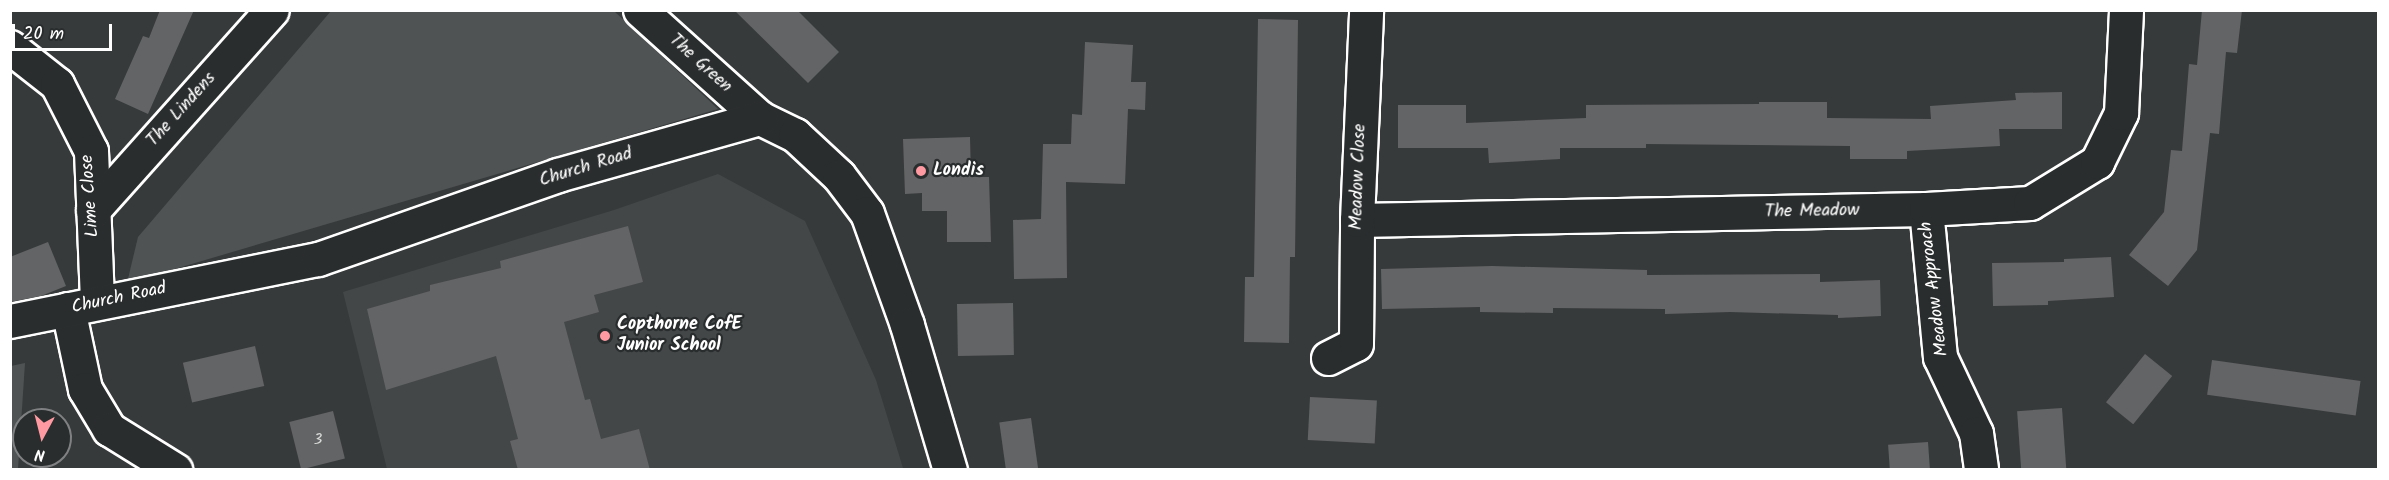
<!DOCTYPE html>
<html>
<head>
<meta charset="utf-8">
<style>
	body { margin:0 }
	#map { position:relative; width:2389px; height:480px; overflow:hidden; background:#373a3b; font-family:Kalam,sans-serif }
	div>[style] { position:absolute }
	.built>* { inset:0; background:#444748 }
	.green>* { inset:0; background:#505354 }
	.building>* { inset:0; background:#636465; transform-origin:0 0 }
	.roads { filter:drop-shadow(2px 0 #fff) drop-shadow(-2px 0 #fff) drop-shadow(0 2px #fff) drop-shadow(0 -2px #fff) }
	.minor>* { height:33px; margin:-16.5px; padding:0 16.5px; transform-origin:16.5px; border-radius:16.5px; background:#2a2d2e }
	.dots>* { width:16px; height:16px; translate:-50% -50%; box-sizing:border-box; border:3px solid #2a2d2e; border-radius:50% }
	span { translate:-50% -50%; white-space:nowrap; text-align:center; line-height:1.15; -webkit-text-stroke:4.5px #2a2d2e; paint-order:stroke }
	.number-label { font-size:15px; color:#d8d8d8 }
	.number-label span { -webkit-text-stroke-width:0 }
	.street-label { font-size:18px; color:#fff }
	.poi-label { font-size:18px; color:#fff; font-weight:700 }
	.left { translate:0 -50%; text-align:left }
	.frame { position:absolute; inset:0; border:12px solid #fff; pointer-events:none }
	.north { position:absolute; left:12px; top:408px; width:60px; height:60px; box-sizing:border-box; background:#2a2d2e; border:2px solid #7f8182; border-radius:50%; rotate:187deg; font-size:16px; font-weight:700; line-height:24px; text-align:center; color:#fff }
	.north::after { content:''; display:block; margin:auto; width:21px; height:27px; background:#ff9aa2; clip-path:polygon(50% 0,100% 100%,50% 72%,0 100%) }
	.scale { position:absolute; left:12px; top:24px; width:100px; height:27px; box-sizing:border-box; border:3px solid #fff; border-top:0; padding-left:8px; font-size:18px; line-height:21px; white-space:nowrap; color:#fff; -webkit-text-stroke:4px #2a2d2e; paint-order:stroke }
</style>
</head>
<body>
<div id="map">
	<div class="built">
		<i style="clip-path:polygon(718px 174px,805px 221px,876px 380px,903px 468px,387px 469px,343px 292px,614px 210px)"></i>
	</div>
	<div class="green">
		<i style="clip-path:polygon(331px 11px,614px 11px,718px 109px,127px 283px,138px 237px)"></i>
		<i style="clip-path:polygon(25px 363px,18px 469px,11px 469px,11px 366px)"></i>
	</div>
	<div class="building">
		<i style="clip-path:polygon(160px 10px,194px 10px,148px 114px,115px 99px,143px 36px,149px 38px)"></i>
		<i style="clip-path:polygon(734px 10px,797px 10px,839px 52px,808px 83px)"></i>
		<i style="clip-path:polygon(2202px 10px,2242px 10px,2237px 53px,2226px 52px,2219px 134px,2210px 133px,2197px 250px,2168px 286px,2129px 255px,2164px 212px,2171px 150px,2182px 151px,2189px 64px,2197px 65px)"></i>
		<i style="clip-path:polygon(1258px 19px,1298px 20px,1295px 257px,1290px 257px,1289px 343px,1244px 342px,1245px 277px,1254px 277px)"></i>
		<i style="clip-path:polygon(1085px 42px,1133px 45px,1131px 82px,1146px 82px,1145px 110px,1128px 109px,1125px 184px,1066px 182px,1067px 278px,1014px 279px,1013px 220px,1041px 219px,1043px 144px,1071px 144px,1072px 114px,1082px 115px)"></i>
		<i style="clip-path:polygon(2062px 92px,2062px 129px,1999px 129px,2000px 146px,1907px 151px,1907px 159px,1850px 159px,1850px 146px,1646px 144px,1646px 148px,1560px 148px,1560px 159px,1489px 163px,1488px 148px,1398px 148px,1398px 105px,1466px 105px,1466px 123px,1586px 118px,1586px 105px,1759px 104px,1759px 102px,1827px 102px,1827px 118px,1931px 119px,1930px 106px,2016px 100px,2015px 93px)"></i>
		<i style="clip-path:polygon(970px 137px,971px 177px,989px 177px,991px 242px,947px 242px,947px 211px,922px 211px,922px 193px,905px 194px,903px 139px)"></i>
		<i style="clip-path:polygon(628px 226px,643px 282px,594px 295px,599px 312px,564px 322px,585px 400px,590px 399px,601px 439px,639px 429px,650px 470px,518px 470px,510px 441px,518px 439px,496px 356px,386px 390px,367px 309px,430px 291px,430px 285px,501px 268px,500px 261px)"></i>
		<i style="clip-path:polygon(48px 242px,66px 286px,41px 296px,10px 302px,10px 257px)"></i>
		<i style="clip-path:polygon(2111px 257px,2114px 297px,2048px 301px,2048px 305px,1993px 306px,1992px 263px,2064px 262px,2064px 259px)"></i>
		<i style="clip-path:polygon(1492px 266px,1647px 270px,1647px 275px,1820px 274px,1820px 282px,1880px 280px,1881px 316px,1838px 318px,1838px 315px,1730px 312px,1665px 314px,1665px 309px,1553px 308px,1553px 313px,1480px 312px,1480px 307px,1382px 309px,1381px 269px)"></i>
		<i style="left:1013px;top:303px;width:52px;height:56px;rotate:89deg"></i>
		<i style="left:255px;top:346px;width:41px;height:74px;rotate:77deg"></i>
		<i style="left:2145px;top:354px;width:35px;height:62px;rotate:39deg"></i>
		<i style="left:2212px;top:360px;width:150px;height:35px;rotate:8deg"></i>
		<i style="left:1310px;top:397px;width:67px;height:43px;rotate:3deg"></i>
		<i style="left:2062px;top:408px;width:62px;height:45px;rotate:86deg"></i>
		<i style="left:333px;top:411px;width:49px;height:45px;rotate:76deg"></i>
		<i style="left:1031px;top:418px;width:52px;height:32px;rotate:82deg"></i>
		<i style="left:1928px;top:442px;width:28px;height:40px;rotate:86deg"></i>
	</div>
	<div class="roads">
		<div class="minor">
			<i style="left:640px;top:10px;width:161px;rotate:42deg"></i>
			<i style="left:760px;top:118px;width:39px;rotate:26deg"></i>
			<i style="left:795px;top:135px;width:60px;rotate:43deg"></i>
			<i style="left:839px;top:176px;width:46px;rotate:52.9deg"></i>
			<i style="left:867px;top:213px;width:119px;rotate:70.3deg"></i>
			<i style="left:907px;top:325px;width:151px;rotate:73.5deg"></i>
			<i style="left:10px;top:47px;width:60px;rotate:38.2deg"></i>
			<i style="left:57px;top:84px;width:75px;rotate:63.1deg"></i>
			<i style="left:91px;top:151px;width:151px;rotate:87.7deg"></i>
			<i style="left:1926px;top:209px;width:149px;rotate:84.6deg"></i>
			<i style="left:1940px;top:357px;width:84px;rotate:64.7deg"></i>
			<i style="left:1976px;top:433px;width:37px;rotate:82deg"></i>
			<i style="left:93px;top:210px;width:268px;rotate:-48.2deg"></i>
			<i style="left:1357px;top:220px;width:569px;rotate:-1.11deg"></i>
			<i style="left:1926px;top:209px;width:104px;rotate:-3.3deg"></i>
			<i style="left:2030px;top:203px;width:79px;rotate:-31.5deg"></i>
			<i style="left:2097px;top:162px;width:55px;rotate:-63.9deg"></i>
			<i style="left:2121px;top:113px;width:103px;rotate:-87.2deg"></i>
			<i style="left:68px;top:309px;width:82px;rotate:78deg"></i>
			<i style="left:85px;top:389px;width:47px;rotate:59deg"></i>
			<i style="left:109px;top:429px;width:78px;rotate:31.8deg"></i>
			<i style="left:10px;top:321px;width:314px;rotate:-11.4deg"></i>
			<i style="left:318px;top:259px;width:254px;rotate:-19.3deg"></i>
			<i style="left:558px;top:175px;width:210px;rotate:-15.8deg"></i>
			<i style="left:1328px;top:358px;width:31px;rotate:-27deg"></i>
			<i style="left:1356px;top:344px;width:124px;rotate:-89.5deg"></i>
			<i style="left:1357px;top:220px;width:210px;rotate:-87.5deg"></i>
		</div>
	</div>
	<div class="dots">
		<i style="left:921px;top:171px;background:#ff9aa2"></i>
		<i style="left:605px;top:336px;background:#ff9aa2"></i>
	</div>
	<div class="number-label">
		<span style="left:318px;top:441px">3</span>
	</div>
	<div class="street-label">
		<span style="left:700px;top:64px;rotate:42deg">The Green</span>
		<span style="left:182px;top:110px;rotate:-48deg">The Lindens</span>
		<span style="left:586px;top:168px;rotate:-17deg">Church Road</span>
		<span style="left:1359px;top:177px;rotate:-88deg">Meadow Close</span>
		<span style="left:91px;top:196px;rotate:-94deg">Lime Close</span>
		<span style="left:1812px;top:212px;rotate:-1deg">The Meadow</span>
		<span style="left:1935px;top:289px;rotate:-97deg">Meadow Approach</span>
		<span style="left:119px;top:299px;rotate:-12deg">Church Road</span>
	</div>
	<div class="poi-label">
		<span class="left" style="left:933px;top:171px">Londis</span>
		<span class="left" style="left:617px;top:336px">Copthorne CofE<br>Junior School</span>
	</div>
	<div class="frame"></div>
	<div class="north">N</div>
	<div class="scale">20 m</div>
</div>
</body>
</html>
